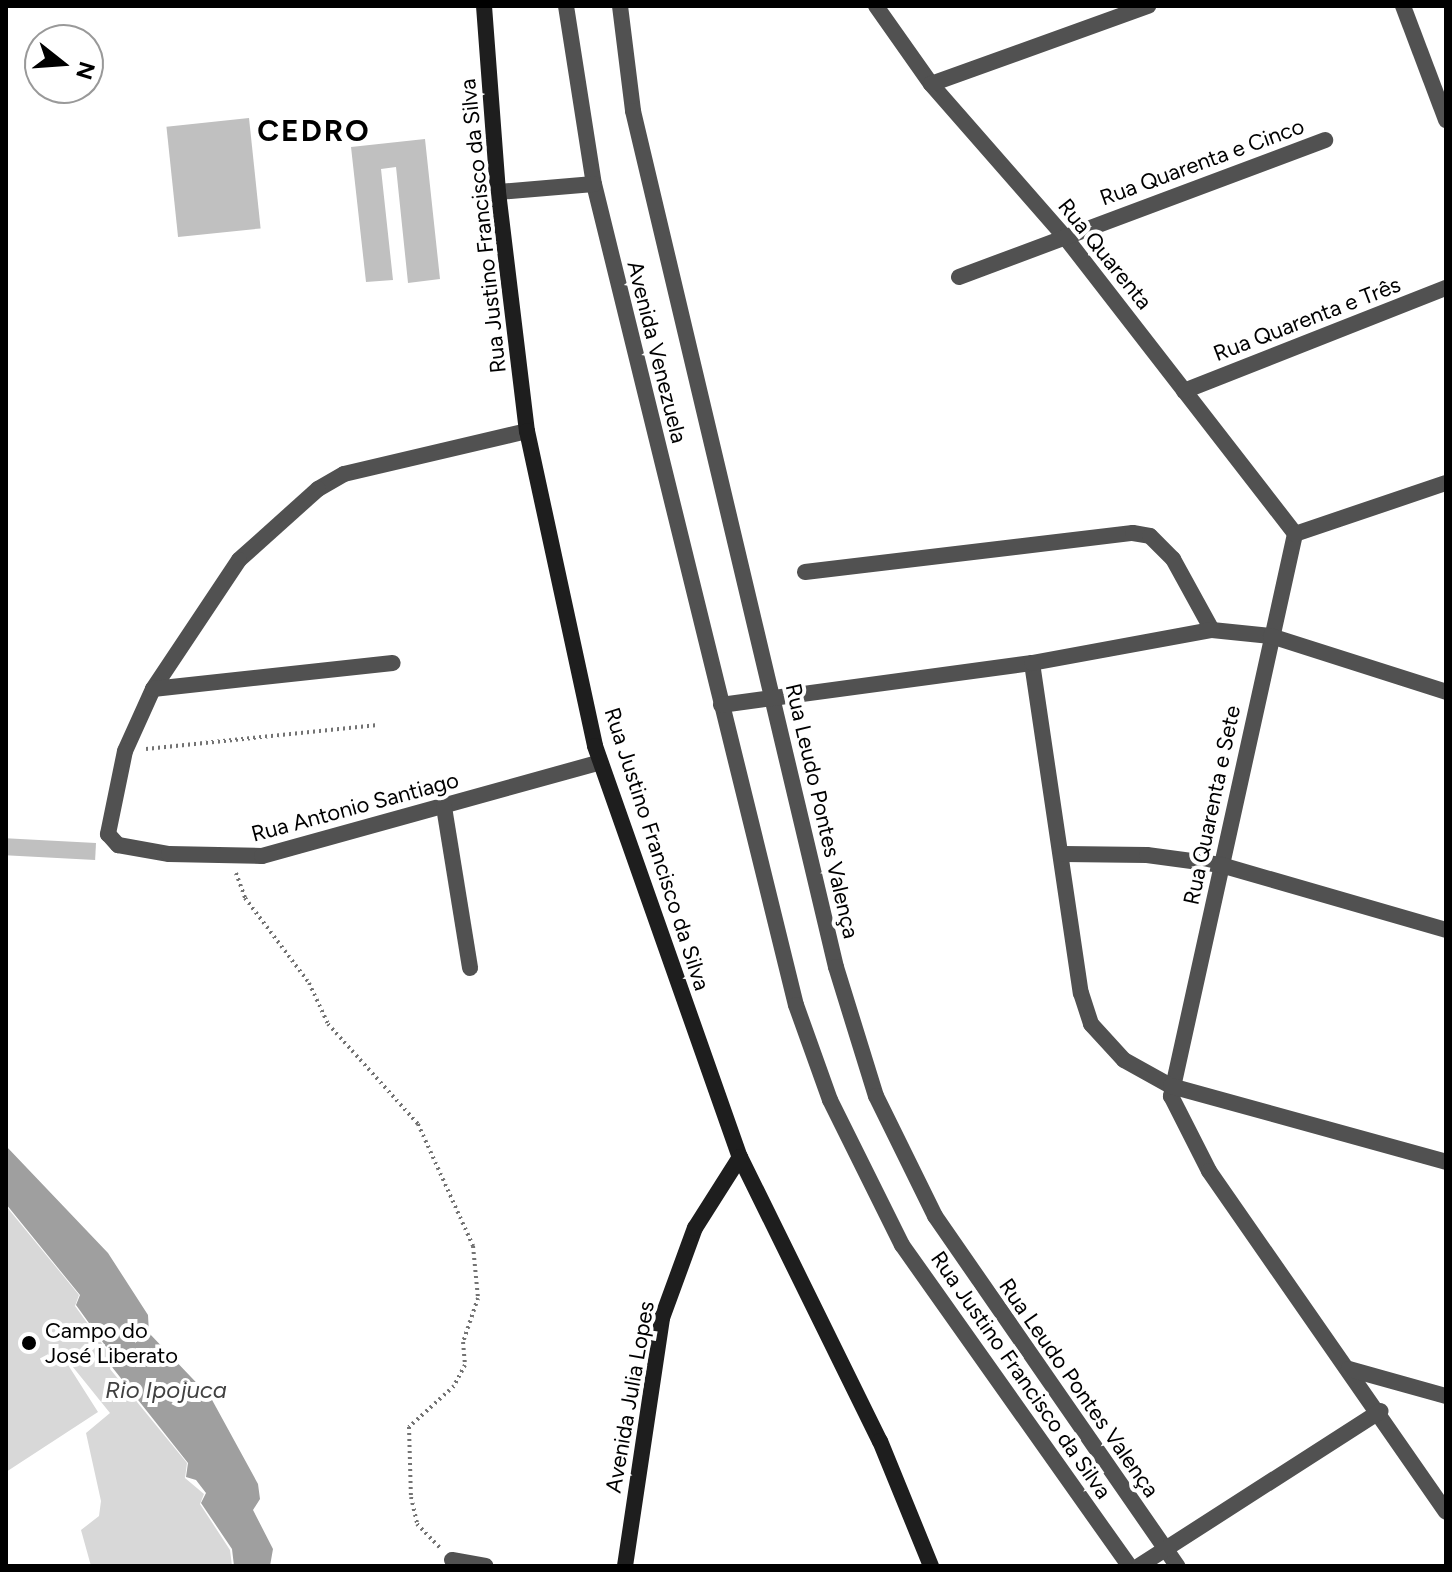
<!DOCTYPE html>
<html>
<head>
<meta charset="utf-8">
<style>
	body { margin:0 }
	#map { position:relative; width:1452px; height:1572px; overflow:hidden; background:#fff; font-family:Figtree,sans-serif }
	div>[style] { position:absolute }
	.green>* { inset:0; background:#d8d8d8 }
	.water>* { inset:0; background:#9f9f9f }
	.building>* { inset:0; background:#c0c0c0; transform-origin:0 0 }
	.path>* { height:4px; margin-top:-2px; transform-origin:0; background:repeating-linear-gradient(90deg,#737373 0 2px,transparent 0 6px) }
	.street>* { height:16px; margin:-8px; padding:0 8px; transform-origin:8px; border-radius:8px; background:#515151 }
	.secondary>* { height:16px; margin:-8px; padding:0 8px; transform-origin:8px; border-radius:8px; background:#1e1e1e }
	.dots>* { width:22px; height:22px; translate:-50% -50%; box-sizing:border-box; border:4px solid #fff; border-radius:50% }
	span { translate:-50% -50%; white-space:nowrap; text-align:center; line-height:1.15; -webkit-text-stroke:8px #fff; paint-order:stroke }
	.street-label { font-size:22px; color:#000 }
	.poi-label { font-size:22px; color:#000 }
	.left { translate:0 -50%; text-align:left }
	.water-label { font-size:24px; color:#404040; font-style:italic }
	.district-label { font-size:30px; color:#000; font-weight:700; letter-spacing:2px }
	.frame { position:absolute; inset:0; border:8px solid #000; pointer-events:none }
	.north { position:absolute; left:24px; top:24px; width:80px; height:80px; box-sizing:border-box; background:#fff; border:2px solid #999; border-radius:50%; rotate:107deg; font-size:22px; font-weight:700; line-height:32px; text-align:center; color:#000 }
	.north::after { content:''; display:block; margin:auto; width:28px; height:36px; background:#000; clip-path:polygon(50% 0,100% 100%,50% 72%,0 100%) }
</style>
</head>
<body>
<div id="map">
	<div class="green">
		<i style="clip-path:polygon(6px 1206px,79px 1295px,75px 1306px,111px 1356px,110px 1369px,187px 1463px,185px 1478px,204px 1494px,200px 1504px,230px 1550px,232px 1566px,91px 1566px,81px 1530px,99px 1516px,101px 1501px,86px 1433px,110px 1413px,56px 1346px,98px 1412px,6px 1472px)"></i>
	</div>
	<div class="water">
		<i style="clip-path:polygon(6px 1146px,108px 1253px,148px 1315px,149px 1333px,211px 1398px,258px 1484px,260px 1499px,253px 1510px,273px 1549px,270px 1566px,234px 1566px,232px 1549px,201px 1503px,206px 1493px,196px 1480px,186px 1477px,188px 1463px,112px 1367px,112px 1355px,76px 1305px,80px 1295px,6px 1204px)"></i>
	</div>
	<div class="building">
		<i style="left:249px;top:118px;width:111px;height:83px;rotate:84deg"></i>
		<i style="clip-path:polygon(425px 139px,440px 279px,408px 283px,396px 167px,381px 169px,393px 280px,366px 282px,351px 147px)"></i>
		<i style="left:96px;top:843px;width:17px;height:90px;rotate:93deg"></i>
	</div>
	<div class="path">
		<i style="left:146px;top:749px;width:233px;rotate:-5.9deg"></i>
		<i style="left:236px;top:873px;width:27px;rotate:70deg"></i>
		<i style="left:245px;top:898px;width:106px;rotate:53deg"></i>
		<i style="left:309px;top:983px;width:45px;rotate:65.1deg"></i>
		<i style="left:328px;top:1024px;width:135px;rotate:48deg"></i>
		<i style="left:418px;top:1124px;width:134px;rotate:65.7deg"></i>
		<i style="left:473px;top:1246px;width:52px;rotate:84.5deg"></i>
		<i style="left:478px;top:1298px;width:46px;rotate:108.8deg"></i>
		<i style="left:463px;top:1342px;width:23px;rotate:85deg"></i>
		<i style="left:465px;top:1365px;width:24px;rotate:118deg"></i>
		<i style="left:454px;top:1386px;width:61px;rotate:137.7deg"></i>
		<i style="left:409px;top:1427px;width:70px;rotate:88.4deg"></i>
		<i style="left:411px;top:1497px;width:28px;rotate:77deg"></i>
		<i style="left:417px;top:1524px;width:35px;rotate:46deg"></i>
	</div>
	<div class="street">
		<i style="left:566px;top:6px;width:180px;rotate:81.1deg"></i>
		<i style="left:594px;top:184px;width:845px;rotate:76.18deg"></i>
		<i style="left:796px;top:1005px;width:101px;rotate:70.3deg"></i>
		<i style="left:830px;top:1100px;width:162px;rotate:63.6deg"></i>
		<i style="left:902px;top:1245px;width:393px;rotate:54.7deg"></i>
		<i style="left:620px;top:6px;width:106px;rotate:82.9deg"></i>
		<i style="left:633px;top:111px;width:880px;rotate:76.66deg"></i>
		<i style="left:836px;top:967px;width:135px;rotate:72.8deg"></i>
		<i style="left:876px;top:1096px;width:134px;rotate:63.8deg"></i>
		<i style="left:935px;top:1216px;width:426px;rotate:55.3deg"></i>
		<i style="left:876px;top:6px;width:95px;rotate:54.8deg"></i>
		<i style="left:931px;top:84px;width:203px;rotate:48.8deg"></i>
		<i style="left:1065px;top:237px;width:376px;rotate:52.2deg"></i>
		<i style="left:1403px;top:6px;width:122px;rotate:69.3deg"></i>
		<i style="left:931px;top:84px;width:231px;rotate:-19.8deg"></i>
		<i style="left:498px;top:192px;width:96px;rotate:-4.8deg"></i>
		<i style="left:959px;top:277px;width:391px;rotate:-20.5deg"></i>
		<i style="left:1184px;top:391px;width:282px;rotate:-21.5deg"></i>
		<i style="left:527px;top:431px;width:188px;rotate:166.8deg"></i>
		<i style="left:344px;top:474px;width:30px;rotate:150deg"></i>
		<i style="left:318px;top:489px;width:106px;rotate:138.1deg"></i>
		<i style="left:239px;top:560px;width:155px;rotate:123.7deg"></i>
		<i style="left:153px;top:689px;width:68px;rotate:114.3deg"></i>
		<i style="left:125px;top:751px;width:85px;rotate:101.6deg"></i>
		<i style="left:108px;top:834px;width:15px;rotate:48deg"></i>
		<i style="left:118px;top:845px;width:52px;rotate:10deg"></i>
		<i style="left:169px;top:854px;width:93px;rotate:1.2deg"></i>
		<i style="left:262px;top:856px;width:351px;rotate:-15.5deg"></i>
		<i style="left:1295px;top:534px;width:576px;rotate:102.44deg"></i>
		<i style="left:1171px;top:1096px;width:84px;rotate:63.1deg"></i>
		<i style="left:1209px;top:1171px;width:415px;rotate:55.2deg"></i>
		<i style="left:1295px;top:534px;width:159px;rotate:-18.7deg"></i>
		<i style="left:805px;top:572px;width:330px;rotate:-6.8deg"></i>
		<i style="left:1133px;top:533px;width:17px;rotate:10deg"></i>
		<i style="left:1150px;top:536px;width:33px;rotate:45deg"></i>
		<i style="left:1173px;top:559px;width:81px;rotate:61.2deg"></i>
		<i style="left:1212px;top:630px;width:59px;rotate:5.8deg"></i>
		<i style="left:1271px;top:636px;width:184px;rotate:17.7deg"></i>
		<i style="left:1032px;top:663px;width:334px;rotate:81.6deg"></i>
		<i style="left:1081px;top:993px;width:33px;rotate:72deg"></i>
		<i style="left:1091px;top:1024px;width:49px;rotate:47.5deg"></i>
		<i style="left:1124px;top:1060px;width:54px;rotate:29deg"></i>
		<i style="left:1171px;top:1086px;width:285px;rotate:15.4deg"></i>
		<i style="left:153px;top:689px;width:241px;rotate:-6.2deg"></i>
		<i style="left:721px;top:705px;width:314px;rotate:-7.7deg"></i>
		<i style="left:1032px;top:663px;width:183px;rotate:-10.4deg"></i>
		<i style="left:444px;top:807px;width:163px;rotate:80.8deg"></i>
		<i style="left:1064px;top:854px;width:83px;rotate:0.7deg"></i>
		<i style="left:1147px;top:855px;width:75px;rotate:7.7deg"></i>
		<i style="left:1221px;top:865px;width:234px;rotate:16.1deg"></i>
		<i style="left:1349px;top:1369px;width:101px;rotate:15.6deg"></i>
		<i style="left:452px;top:1560px;width:34px;rotate:10deg"></i>
		<i style="left:1139px;top:1566px;width:287px;rotate:-32.7deg"></i>
	</div>
	<div class="secondary">
		<i style="left:484px;top:6px;width:187px;rotate:85.7deg"></i>
		<i style="left:498px;top:192px;width:241px;rotate:83.1deg"></i>
		<i style="left:527px;top:431px;width:322px;rotate:77.8deg"></i>
		<i style="left:595px;top:746px;width:436px;rotate:70.6deg"></i>
		<i style="left:740px;top:1157px;width:317px;rotate:63.8deg"></i>
		<i style="left:880px;top:1441px;width:135px;rotate:67.8deg"></i>
		<i style="left:625px;top:1566px;width:251px;rotate:-81.5deg"></i>
		<i style="left:662px;top:1318px;width:96px;rotate:-69.9deg"></i>
		<i style="left:695px;top:1228px;width:84px;rotate:-57.6deg"></i>
	</div>
	<div class="dots">
		<i style="left:29px;top:1343px;background:#000"></i>
	</div>
	<div class="street-label">
		<span style="left:1202px;top:162px;rotate:-20deg">Rua Quarenta e Cinco</span>
		<span style="left:483px;top:226px;rotate:-96deg">Rua Justino Francisco da Silva</span>
		<span style="left:1105px;top:254px;rotate:51deg">Rua Quarenta</span>
		<span style="left:1307px;top:319px;rotate:-21deg">Rua Quarenta e Três</span>
		<span style="left:657px;top:352px;rotate:76deg">Avenida Venezuela</span>
		<span style="left:1212px;top:805px;rotate:-78deg">Rua Quarenta e Sete</span>
		<span style="left:355px;top:807px;rotate:-15deg">Rua Antonio Santiago</span>
		<span style="left:822px;top:811px;rotate:77deg">Rua Leudo Pontes Valença</span>
		<span style="left:657px;top:849px;rotate:72deg">Rua Justino Francisco da Silva</span>
		<span style="left:1021px;top:1375px;rotate:55deg">Rua Justino Francisco da Silva</span>
		<span style="left:1079px;top:1388px;rotate:55deg">Rua Leudo Pontes Valença</span>
		<span style="left:630px;top:1397px;rotate:-80deg">Avenida Julia Lopes</span>
	</div>
	<div class="poi-label">
		<span class="left" style="left:45px;top:1343px">Campo do<br>José Liberato</span>
	</div>
	<div class="water-label">
		<span style="left:166px;top:1390px">Rio Ipojuca</span>
	</div>
	<div class="district-label">
		<span style="left:314px;top:131px">CEDRO</span>
	</div>
	<div class="frame"></div>
	<div class="north">N</div>
</div>
</body>
</html>
